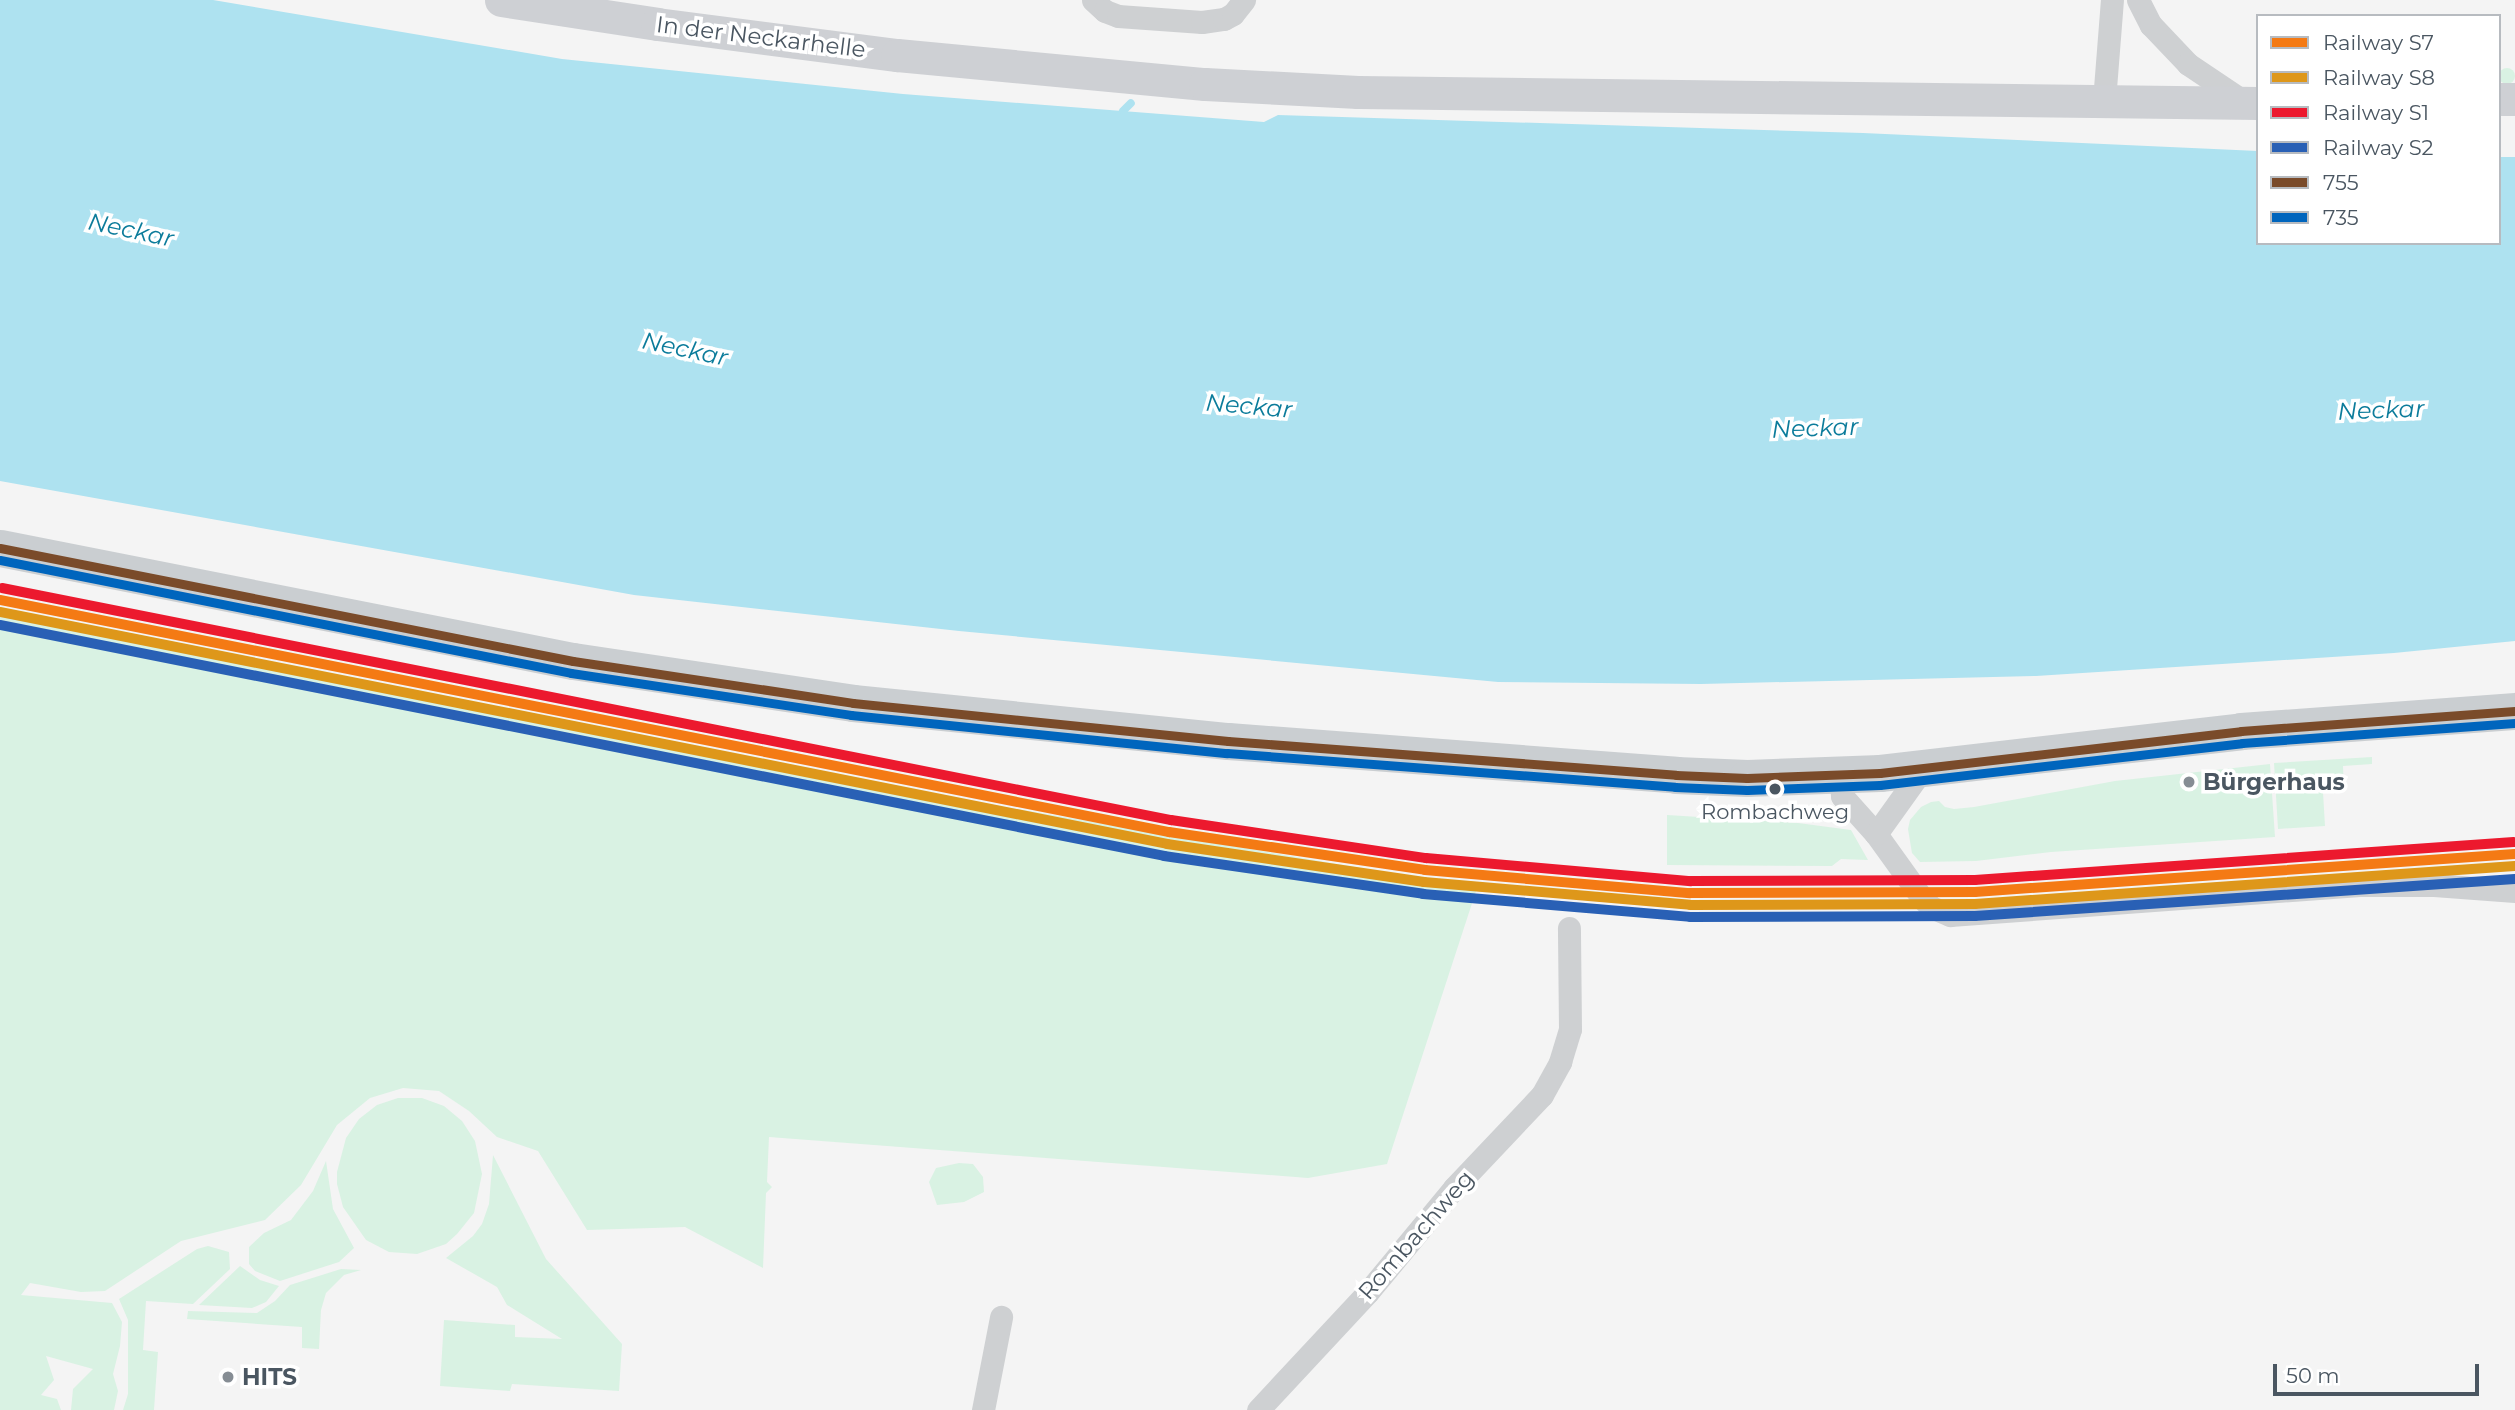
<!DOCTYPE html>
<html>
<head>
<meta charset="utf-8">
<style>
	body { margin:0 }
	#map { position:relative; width:2515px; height:1410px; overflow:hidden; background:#f4f4f4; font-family:Montserrat,sans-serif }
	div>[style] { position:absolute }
	.green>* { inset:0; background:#d9f2e3 }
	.round { border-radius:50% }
	.water>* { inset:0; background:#aee2f0 }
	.stream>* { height:8px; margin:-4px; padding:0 4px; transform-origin:4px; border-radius:4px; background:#aee2f0 }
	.street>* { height:23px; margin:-11.5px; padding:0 11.5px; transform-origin:11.5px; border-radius:11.5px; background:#ced0d2 }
	.secondary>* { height:33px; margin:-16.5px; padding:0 16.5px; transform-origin:16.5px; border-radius:16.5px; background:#ced0d4 }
	.primary>* { height:37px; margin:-18.5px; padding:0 18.5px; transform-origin:18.5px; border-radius:18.5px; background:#caced1 }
	.bus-1>* { height:9px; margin:-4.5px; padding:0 4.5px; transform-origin:4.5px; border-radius:4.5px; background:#7a4b2a }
	.bus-2>* { height:9px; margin:-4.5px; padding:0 4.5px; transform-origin:4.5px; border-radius:4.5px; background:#0065bd }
	.rail-1>* { height:10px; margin:-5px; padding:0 5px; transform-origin:5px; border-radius:5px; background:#f47a14 }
	.rail-2>* { height:10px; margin:-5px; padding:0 5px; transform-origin:5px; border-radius:5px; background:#de971a }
	.rail-3>* { height:10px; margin:-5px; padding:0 5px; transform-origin:5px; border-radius:5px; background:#ec192e }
	.rail-4>* { height:10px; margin:-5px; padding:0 5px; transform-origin:5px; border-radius:5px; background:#2960b5 }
	.dots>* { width:19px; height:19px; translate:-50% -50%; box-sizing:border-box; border:4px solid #fff; border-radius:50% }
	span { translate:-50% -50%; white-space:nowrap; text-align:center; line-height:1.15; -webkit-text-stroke:7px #fff; paint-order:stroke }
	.bus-label { font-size:21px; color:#4a5661 }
	.street-label { font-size:23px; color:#4a5661 }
	.poi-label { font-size:23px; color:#4a5661; font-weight:700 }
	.left { translate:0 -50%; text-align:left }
	.water-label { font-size:24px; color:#0c7c9b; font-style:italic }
	.legend { position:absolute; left:2256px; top:14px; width:245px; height:231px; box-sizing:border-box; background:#fff; border:2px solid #b7bbc0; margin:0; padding:9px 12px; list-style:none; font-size:21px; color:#4a5661 }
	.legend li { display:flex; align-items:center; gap:14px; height:35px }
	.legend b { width:35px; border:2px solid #b7bbc0 }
	.scale { position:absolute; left:2273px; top:1364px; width:206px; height:32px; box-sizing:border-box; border:4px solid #4a5661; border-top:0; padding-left:9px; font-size:21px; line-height:24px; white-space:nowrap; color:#4a5661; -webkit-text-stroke:5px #fff; paint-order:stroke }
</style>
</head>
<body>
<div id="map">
	<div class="green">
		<i class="round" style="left:2499px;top:68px;width:16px;height:16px"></i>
		<i style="clip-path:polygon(0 609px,959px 799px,1477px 888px,1387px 1164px,1308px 1178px,769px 1137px,767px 1182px,772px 1187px,766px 1193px,763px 1268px,685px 1227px,587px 1230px,538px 1151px,497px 1137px,469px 1111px,439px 1091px,403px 1088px,370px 1098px,337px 1125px,301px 1185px,265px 1220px,181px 1241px,105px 1291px,81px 1292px,30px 1283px,21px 1295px,112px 1303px,122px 1322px,120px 1346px,113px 1374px,118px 1391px,114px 1410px,71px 1410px,73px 1389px,93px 1369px,46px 1356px,54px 1380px,41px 1395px,57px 1399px,61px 1410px,0 1410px)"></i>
		<i style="clip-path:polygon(2372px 757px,2372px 764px,2343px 766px,2344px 791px,2323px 792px,2325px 826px,2278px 829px,2274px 763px)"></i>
		<i style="clip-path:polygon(2270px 764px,2275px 837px,2051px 852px,1976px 861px,1920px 862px,1912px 853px,1908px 829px,1910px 820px,1921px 807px,1931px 802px,1939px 801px,1945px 807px,1954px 809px,1974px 807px,2115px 781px)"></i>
		<i style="clip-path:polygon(1667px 815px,1798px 823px,1851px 830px,1868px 860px,1841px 859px,1832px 866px,1667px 865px)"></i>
		<i style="clip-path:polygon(398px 1098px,422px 1098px,444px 1106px,462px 1121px,475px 1141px,482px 1174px,474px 1213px,457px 1234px,446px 1244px,417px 1254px,389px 1252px,366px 1240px,343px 1207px,337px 1184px,337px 1172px,346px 1138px,359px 1119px,377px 1105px)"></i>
		<i style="clip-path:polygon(493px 1155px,546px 1259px,622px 1344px,619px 1391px,512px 1384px,510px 1391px,440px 1386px,444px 1320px,515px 1325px,515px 1337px,562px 1339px,507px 1305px,497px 1287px,446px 1258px,473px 1236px,482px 1224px,489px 1204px)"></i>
		<i style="clip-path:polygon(326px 1161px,333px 1209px,354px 1248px,339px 1262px,280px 1281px,255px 1271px,249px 1264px,249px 1247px,264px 1233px,291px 1220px,313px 1191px)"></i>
		<i style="clip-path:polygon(959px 1163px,973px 1164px,983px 1177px,984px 1192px,964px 1202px,937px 1205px,929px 1182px,936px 1168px)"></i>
		<i style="clip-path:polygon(208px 1246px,229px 1252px,230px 1269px,193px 1304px,146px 1301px,143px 1350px,158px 1352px,154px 1410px,123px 1410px,128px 1394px,128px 1320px,119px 1299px,197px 1249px)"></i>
		<i style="clip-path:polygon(240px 1266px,260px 1280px,279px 1286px,266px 1302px,252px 1308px,199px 1305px)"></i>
		<i style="clip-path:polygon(341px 1269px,361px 1270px,344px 1275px,326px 1293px,321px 1310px,319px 1349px,302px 1348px,302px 1327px,187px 1319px,188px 1311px,257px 1313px,275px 1301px,290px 1285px)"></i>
	</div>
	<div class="water">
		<i style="clip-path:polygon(0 0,213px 0,562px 59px,903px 94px,1264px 122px,1278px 115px,1863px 133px,2258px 151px,2258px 243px,2499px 243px,2499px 157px,2515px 157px,2515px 641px,2394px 653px,2036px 676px,1701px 684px,1498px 682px,959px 631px,634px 595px,0 481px)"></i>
	</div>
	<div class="stream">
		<i style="left:1123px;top:111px;width:11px;rotate:-45deg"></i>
	</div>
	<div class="street">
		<i style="left:1093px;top:0;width:16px;rotate:43deg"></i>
		<i style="left:1105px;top:11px;width:14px;rotate:21deg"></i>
		<i style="left:1118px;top:16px;width:84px;rotate:4.1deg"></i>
		<i style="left:1202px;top:22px;width:22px;rotate:-8deg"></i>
		<i style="left:1224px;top:19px;width:10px;rotate:-29deg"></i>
		<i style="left:1233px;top:14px;width:18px;rotate:-52deg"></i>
		<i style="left:2138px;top:0;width:28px;rotate:63deg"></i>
		<i style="left:2151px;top:25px;width:54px;rotate:46.5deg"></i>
		<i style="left:2188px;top:64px;width:70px;rotate:33.9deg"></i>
		<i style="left:2104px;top:101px;width:101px;rotate:-85.5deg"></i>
		<i style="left:1840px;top:776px;width:20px;rotate:84deg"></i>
		<i style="left:1842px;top:796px;width:51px;rotate:48.2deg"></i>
		<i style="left:1876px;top:834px;width:79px;rotate:54.3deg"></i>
		<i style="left:1922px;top:898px;width:13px;rotate:45deg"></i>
		<i style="left:1931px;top:907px;width:21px;rotate:23deg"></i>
		<i style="left:1950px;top:915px;width:414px;rotate:-4.2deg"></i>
		<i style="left:2363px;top:885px;width:71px"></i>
		<i style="left:2434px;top:885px;width:81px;rotate:4.2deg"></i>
		<i style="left:1876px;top:834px;width:82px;rotate:-54.4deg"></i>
		<i style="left:983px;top:1410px;width:95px;rotate:-79deg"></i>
		<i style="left:1258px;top:1410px;width:161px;rotate:-47deg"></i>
		<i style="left:1368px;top:1292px;width:135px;rotate:-50.4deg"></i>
		<i style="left:1454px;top:1188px;width:128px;rotate:-46.6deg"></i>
		<i style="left:1542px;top:1095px;width:38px;rotate:-61deg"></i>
		<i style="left:1560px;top:1062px;width:34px;rotate:-73deg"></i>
		<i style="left:1570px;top:1029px;width:101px;rotate:-90.6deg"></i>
	</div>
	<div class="secondary">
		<i style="left:501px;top:0;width:158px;rotate:8.7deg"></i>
		<i style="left:657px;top:24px;width:242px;rotate:7.4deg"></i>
		<i style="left:897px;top:55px;width:309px;rotate:5.4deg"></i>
		<i style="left:1205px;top:84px;width:153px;rotate:3deg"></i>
		<i style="left:1358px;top:92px;width:900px;rotate:0.7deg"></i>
		<i style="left:2499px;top:99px;width:16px"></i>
	</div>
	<div class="primary">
		<i style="left:0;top:548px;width:584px;rotate:11.16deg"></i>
		<i style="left:573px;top:661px;width:283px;rotate:8.5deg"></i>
		<i style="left:853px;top:703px;width:377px;rotate:5.8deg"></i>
		<i style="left:1228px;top:741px;width:449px;rotate:4.3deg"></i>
		<i style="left:1676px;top:775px;width:71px;rotate:2.4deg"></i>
		<i style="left:1747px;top:778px;width:133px;rotate:-2.2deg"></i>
		<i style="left:1880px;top:773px;width:363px;rotate:-6.6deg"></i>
		<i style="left:2241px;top:731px;width:275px;rotate:-4.2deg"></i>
	</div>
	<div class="bus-1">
		<i style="left:0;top:548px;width:584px;rotate:11.16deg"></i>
		<i style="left:573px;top:661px;width:283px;rotate:8.5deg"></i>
		<i style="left:853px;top:703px;width:377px;rotate:5.8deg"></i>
		<i style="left:1228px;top:741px;width:449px;rotate:4.3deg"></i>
		<i style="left:1676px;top:775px;width:71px;rotate:2.4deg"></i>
		<i style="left:1747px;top:778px;width:133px;rotate:-2.2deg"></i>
		<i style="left:1880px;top:773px;width:363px;rotate:-6.6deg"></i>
		<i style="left:2241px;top:731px;width:275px;rotate:-4.2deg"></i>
	</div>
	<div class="bus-2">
		<i style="left:0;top:560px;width:582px;rotate:11.19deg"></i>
		<i style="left:571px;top:673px;width:283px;rotate:8.5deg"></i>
		<i style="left:851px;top:715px;width:378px;rotate:5.8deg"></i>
		<i style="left:1227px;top:753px;width:449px;rotate:4.3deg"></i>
		<i style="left:1675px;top:787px;width:72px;rotate:2.4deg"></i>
		<i style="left:1747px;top:790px;width:133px;rotate:-2.2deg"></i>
		<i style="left:1880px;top:785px;width:364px;rotate:-6.6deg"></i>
		<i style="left:2242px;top:743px;width:274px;rotate:-4.2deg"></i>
	</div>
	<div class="rail-1">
		<i style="left:0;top:600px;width:1192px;rotate:11.23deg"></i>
		<i style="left:1169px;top:832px;width:259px;rotate:8.4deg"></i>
		<i style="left:1425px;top:870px;width:266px;rotate:5deg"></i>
		<i style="left:1690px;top:893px;width:285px;rotate:-0.2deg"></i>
		<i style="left:1975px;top:892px;width:541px;rotate:-4.03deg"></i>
	</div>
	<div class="rail-2">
		<i style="left:0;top:612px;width:1190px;rotate:11.24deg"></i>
		<i style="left:1167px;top:844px;width:260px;rotate:8.4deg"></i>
		<i style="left:1424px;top:882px;width:267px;rotate:4.9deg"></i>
		<i style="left:1690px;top:905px;width:285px;rotate:-0.2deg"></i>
		<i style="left:1975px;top:904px;width:541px;rotate:-4.03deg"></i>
	</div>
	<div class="rail-3">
		<i style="left:2px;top:588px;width:1192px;rotate:11.23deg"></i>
		<i style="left:1171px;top:820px;width:258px;rotate:8.5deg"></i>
		<i style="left:1426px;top:858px;width:266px;rotate:5deg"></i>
		<i style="left:1691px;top:881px;width:284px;rotate:-0.2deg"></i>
		<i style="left:1975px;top:880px;width:540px;rotate:-4.03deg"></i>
	</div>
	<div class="rail-4">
		<i style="left:0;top:625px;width:1187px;rotate:11.22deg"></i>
		<i style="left:1164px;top:856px;width:262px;rotate:8.3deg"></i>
		<i style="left:1423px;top:894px;width:268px;rotate:4.9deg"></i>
		<i style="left:1690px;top:917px;width:285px;rotate:-0.2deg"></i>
		<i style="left:1975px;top:916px;width:541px;rotate:-3.92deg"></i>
	</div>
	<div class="dots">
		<i style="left:2189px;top:782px;background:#868d94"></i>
		<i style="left:1775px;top:789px;background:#4a5661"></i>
		<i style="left:228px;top:1377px;background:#868d94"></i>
	</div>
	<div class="bus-label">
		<span style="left:1775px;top:812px">Rombachweg</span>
	</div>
	<div class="street-label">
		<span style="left:761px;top:37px;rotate:7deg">In der Neckarhelle</span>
		<span style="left:1416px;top:1235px;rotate:-49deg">Rombachweg</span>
	</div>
	<div class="poi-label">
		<span class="left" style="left:2203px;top:782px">Bürgerhaus</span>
		<span class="left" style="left:242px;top:1377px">HITS</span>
	</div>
	<div class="water-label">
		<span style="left:131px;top:230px;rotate:12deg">Neckar</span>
		<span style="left:685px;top:349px;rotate:12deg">Neckar</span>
		<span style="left:1249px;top:406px;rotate:5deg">Neckar</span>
		<span style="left:2381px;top:410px;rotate:-2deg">Neckar</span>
		<span style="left:1815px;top:428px;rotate:-2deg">Neckar</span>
	</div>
	<ul class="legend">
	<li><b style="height:9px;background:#f47a14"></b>Railway S7</li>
	<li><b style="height:9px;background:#de971a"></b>Railway S8</li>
	<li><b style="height:9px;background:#ec192e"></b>Railway S1</li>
	<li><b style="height:9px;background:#2960b5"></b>Railway S2</li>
	<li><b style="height:9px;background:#7a4b2a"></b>755</li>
	<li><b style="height:9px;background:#0065bd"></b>735</li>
	</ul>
	<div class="scale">50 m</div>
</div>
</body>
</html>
